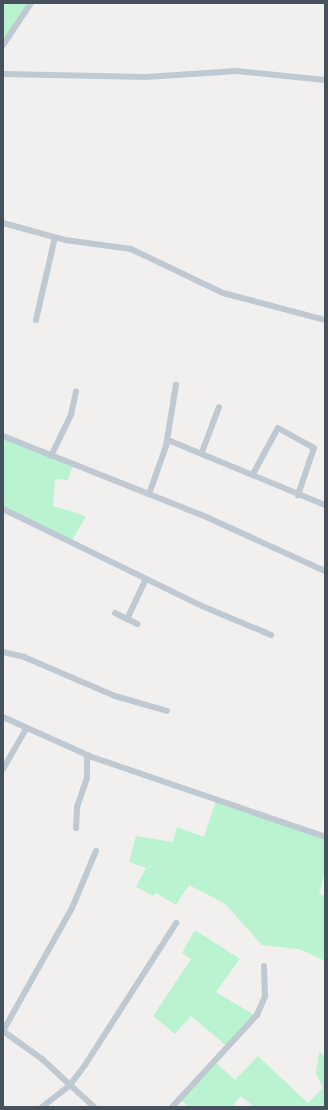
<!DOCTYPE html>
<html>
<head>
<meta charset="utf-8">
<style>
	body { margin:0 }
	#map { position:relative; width:328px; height:1110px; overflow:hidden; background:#f2efef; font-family:"Golos Text",sans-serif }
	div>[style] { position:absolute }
	.green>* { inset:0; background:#b9f3d0 }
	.street>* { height:6px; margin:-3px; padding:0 3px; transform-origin:3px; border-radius:3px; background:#bec9d2 }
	span { translate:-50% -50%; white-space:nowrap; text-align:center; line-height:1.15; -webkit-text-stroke:3px #fff; paint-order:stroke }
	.frame { position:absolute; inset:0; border:4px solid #45525e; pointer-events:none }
</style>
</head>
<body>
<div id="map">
	<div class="green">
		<i style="clip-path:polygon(3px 3px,31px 3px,3px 45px)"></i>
		<i style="clip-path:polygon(3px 436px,73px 465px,68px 480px,55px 479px,53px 506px,86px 516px,70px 544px,3px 509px)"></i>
		<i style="clip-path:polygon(216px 800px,325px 837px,325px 872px,319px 894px,325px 896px,325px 961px,299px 949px,262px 945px,224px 903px,189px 885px,176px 905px,156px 893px,153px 896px,136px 887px,146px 868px,129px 862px,136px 836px,173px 842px,177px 827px,204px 837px)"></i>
		<i style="clip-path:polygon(195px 930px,240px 959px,216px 992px,256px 1016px,228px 1047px,191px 1016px,175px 1034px,153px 1016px,191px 959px,182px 953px)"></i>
		<i style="clip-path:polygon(319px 1052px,325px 1056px,325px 1107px,254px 1107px,241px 1096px,232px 1107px,189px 1107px,180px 1099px,215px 1062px,235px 1080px,258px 1056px,308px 1103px,323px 1088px,316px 1073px)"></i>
	</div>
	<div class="street">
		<i style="left:3px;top:45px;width:50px;rotate:-56.3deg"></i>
		<i style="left:3px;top:74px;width:143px;rotate:1.2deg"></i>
		<i style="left:146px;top:77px;width:91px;rotate:-3.8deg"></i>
		<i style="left:237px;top:71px;width:88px;rotate:5.8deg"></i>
		<i style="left:3px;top:223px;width:64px;rotate:15.3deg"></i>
		<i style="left:65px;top:240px;width:67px;rotate:7.8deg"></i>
		<i style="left:131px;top:249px;width:102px;rotate:25.6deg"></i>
		<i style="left:223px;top:293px;width:106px;rotate:14.8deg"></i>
		<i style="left:36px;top:320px;width:85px;rotate:-77.1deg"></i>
		<i style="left:3px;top:436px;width:214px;rotate:21.7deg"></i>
		<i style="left:202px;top:515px;width:135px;rotate:24.5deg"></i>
		<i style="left:168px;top:440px;width:170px;rotate:22.5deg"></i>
		<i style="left:202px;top:452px;width:48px;rotate:-69.3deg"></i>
		<i style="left:51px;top:456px;width:46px;rotate:-64deg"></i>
		<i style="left:71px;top:415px;width:24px;rotate:-78deg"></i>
		<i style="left:253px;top:474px;width:52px;rotate:-61.5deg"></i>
		<i style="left:278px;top:428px;width:41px;rotate:29.1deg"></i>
		<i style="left:314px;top:448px;width:50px;rotate:108.8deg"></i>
		<i style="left:149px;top:494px;width:51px;rotate:-70.5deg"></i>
		<i style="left:166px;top:446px;width:62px;rotate:-80.7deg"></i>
		<i style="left:3px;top:509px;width:221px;rotate:26deg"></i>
		<i style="left:202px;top:606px;width:75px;rotate:22.8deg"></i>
		<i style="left:115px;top:613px;width:25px;rotate:26deg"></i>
		<i style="left:127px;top:619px;width:44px;rotate:-64.6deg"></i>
		<i style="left:3px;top:652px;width:22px;rotate:13deg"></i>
		<i style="left:24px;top:657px;width:99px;rotate:23.2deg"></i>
		<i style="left:115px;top:696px;width:54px;rotate:16.1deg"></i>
		<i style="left:3px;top:717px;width:98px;rotate:24.2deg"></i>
		<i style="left:92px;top:757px;width:246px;rotate:18.9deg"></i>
		<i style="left:3px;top:769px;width:46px;rotate:-60.1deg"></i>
		<i style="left:76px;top:828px;width:21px;rotate:-87deg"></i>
		<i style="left:77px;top:807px;width:31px;rotate:-71deg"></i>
		<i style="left:87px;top:778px;width:23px;rotate:-90deg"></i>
		<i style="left:3px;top:1031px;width:141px;rotate:-60.7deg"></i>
		<i style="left:72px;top:908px;width:62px;rotate:-67.2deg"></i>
		<i style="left:3px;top:1031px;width:48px;rotate:35.7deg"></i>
		<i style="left:42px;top:1059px;width:71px;rotate:42.7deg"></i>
		<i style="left:42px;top:1107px;width:36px;rotate:-38deg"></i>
		<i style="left:70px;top:1085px;width:25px;rotate:-53deg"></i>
		<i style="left:85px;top:1065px;width:169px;rotate:-57.3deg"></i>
		<i style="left:172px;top:1107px;width:125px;rotate:-47.3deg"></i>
		<i style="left:257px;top:1015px;width:21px;rotate:-67deg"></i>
		<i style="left:265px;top:996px;width:30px;rotate:-92deg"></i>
	</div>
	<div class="frame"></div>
</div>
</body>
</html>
